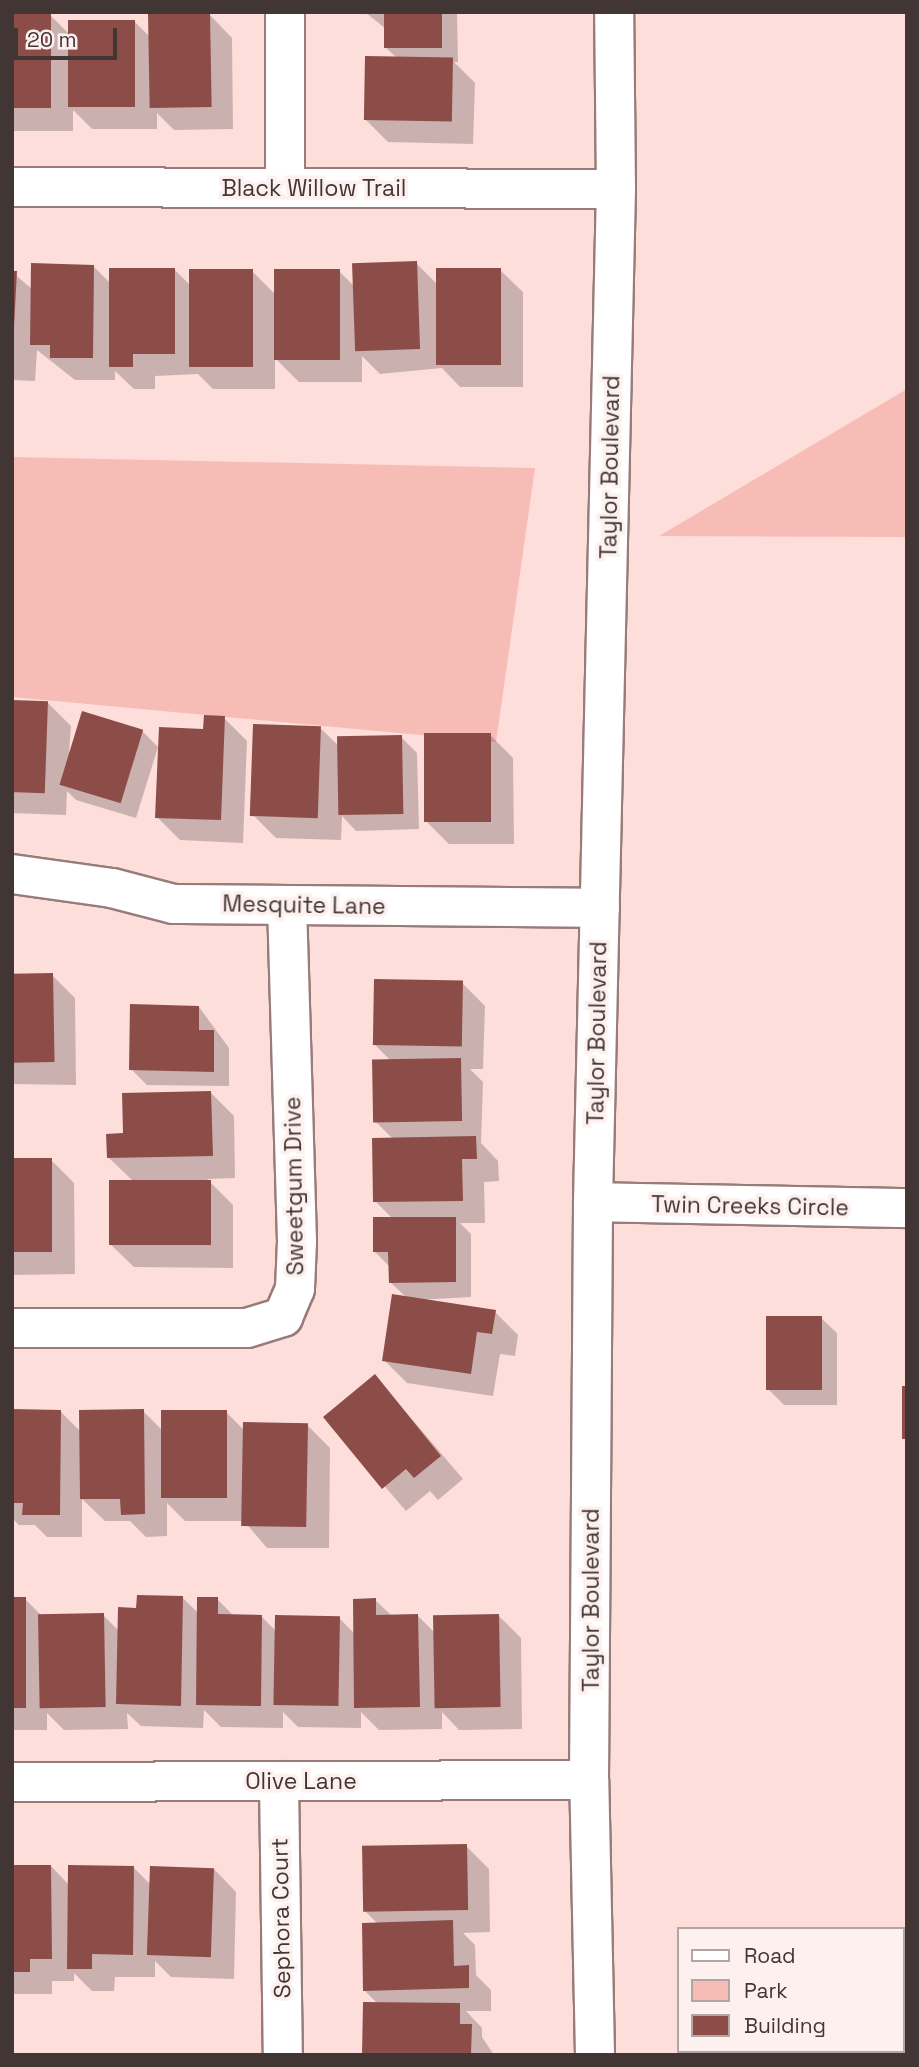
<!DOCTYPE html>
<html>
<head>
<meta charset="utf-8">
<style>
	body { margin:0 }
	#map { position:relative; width:919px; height:2067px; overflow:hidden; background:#fddedb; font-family:"Space Grotesk",sans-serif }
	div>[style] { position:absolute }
	.green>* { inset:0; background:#f7bcb6 }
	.shadow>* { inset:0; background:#0003; transform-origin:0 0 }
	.building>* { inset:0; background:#8c4d49; transform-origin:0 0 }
	.roads { filter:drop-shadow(2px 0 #987c79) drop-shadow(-2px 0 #987c79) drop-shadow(0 2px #987c79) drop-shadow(0 -2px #987c79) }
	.minor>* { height:38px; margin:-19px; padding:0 19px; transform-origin:19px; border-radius:19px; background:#fff }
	span { translate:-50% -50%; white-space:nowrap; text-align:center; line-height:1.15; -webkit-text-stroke:7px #fdf1ef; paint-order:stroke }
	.street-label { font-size:23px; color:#423634 }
	.frame { position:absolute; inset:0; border:14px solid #423634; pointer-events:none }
	.legend { position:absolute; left:677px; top:1927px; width:228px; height:126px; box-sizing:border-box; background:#fdf1ef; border:2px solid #b2a6a4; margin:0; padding:9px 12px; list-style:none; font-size:21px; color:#423634 }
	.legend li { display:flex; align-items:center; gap:14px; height:35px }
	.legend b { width:35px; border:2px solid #b2a6a4 }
	.scale { position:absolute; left:14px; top:28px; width:103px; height:32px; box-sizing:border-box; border:4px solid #423634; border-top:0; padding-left:9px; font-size:21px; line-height:24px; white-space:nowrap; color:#423634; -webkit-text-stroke:5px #fdf1ef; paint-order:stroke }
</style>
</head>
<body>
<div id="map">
	<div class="green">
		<i style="clip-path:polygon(907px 389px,907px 537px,659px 536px)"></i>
		<i style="clip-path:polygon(12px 457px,535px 468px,496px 742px,12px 697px)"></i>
	</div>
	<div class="shadow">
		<i style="clip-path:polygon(365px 12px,457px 12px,458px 62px,454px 62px,475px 83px,473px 144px,388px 142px,365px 119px,397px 58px,386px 48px,386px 29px)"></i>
		<i style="clip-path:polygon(210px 15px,232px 38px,233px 129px,174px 130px,157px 113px,157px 129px,92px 129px,73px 110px,73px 131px,12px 131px,12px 16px,51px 16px,70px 35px,134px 21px,150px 37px)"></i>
		<i style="clip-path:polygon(416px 263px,437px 284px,500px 270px,523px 292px,523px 387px,460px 387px,442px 368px,380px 374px,362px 356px,362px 382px,299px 382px,275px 358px,275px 389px,213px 389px,198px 374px,155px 376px,155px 389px,134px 389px,115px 371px,115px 380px,75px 380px,37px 350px,35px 381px,12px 380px,12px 272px,32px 289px,93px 266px,111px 284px,175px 270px,190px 285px,252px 271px,276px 295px,339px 271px,354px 286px)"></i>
		<i style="clip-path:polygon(12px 702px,48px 703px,71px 726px,69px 752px,142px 731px,158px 747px,136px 818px,76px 800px,67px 791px,66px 815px,12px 813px)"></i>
		<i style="clip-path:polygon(224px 718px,247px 741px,243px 843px,180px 840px,157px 817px)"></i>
		<i style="clip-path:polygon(320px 728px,339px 746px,401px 737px,417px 753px,419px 829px,356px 831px,342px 816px,341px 840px,276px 838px,253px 815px)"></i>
		<i style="clip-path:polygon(490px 735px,513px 758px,514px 844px,449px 844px,427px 822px)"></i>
		<i style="clip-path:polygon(12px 975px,52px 975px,75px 998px,76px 1085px,12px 1084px)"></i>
		<i style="clip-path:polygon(462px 983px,485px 1006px,483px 1069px,470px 1069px,483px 1082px,481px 1143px,498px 1161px,499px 1181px,484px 1182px,485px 1223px,460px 1223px,471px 1234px,471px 1297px,416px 1300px,495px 1312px,518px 1335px,515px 1356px,500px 1354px,493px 1396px,407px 1383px,384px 1360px,407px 1298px,390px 1282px,390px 1267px,374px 1251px,393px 1219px,375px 1201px,393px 1139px,376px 1122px,391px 1061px,374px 1044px)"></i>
		<i style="clip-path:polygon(199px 1007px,229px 1048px,229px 1086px,147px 1085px,131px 1069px)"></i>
		<i style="clip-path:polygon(211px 1093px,234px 1116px,235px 1178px,207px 1179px,233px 1205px,233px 1268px,134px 1267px,111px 1245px,133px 1181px,108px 1157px,125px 1135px)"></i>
		<i style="clip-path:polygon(51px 1160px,74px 1183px,75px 1274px,12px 1275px,12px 1161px)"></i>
		<i style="clip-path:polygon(821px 1318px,837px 1333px,837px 1405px,784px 1405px,768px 1389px)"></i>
		<i style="clip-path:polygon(375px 1376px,463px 1479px,438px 1500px,430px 1491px,406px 1511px,325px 1417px)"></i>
		<i style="clip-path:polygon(12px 1411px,60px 1411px,81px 1432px,143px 1411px,162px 1430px,226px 1412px,245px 1431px,307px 1425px,330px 1448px,329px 1548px,267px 1548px,244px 1521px,185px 1521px,167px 1503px,167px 1536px,146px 1537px,130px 1521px,105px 1521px,82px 1499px,82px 1537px,47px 1537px,35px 1525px,19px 1525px,12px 1518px)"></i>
		<i style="clip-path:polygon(183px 1598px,199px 1614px,217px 1599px,234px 1616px,261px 1616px,277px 1632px,339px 1618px,355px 1634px,375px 1600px,392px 1616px,418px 1616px,435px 1633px,498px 1615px,521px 1638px,522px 1729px,459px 1730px,442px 1712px,442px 1729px,379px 1730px,361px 1712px,361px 1728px,298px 1727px,283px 1712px,283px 1728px,221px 1727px,204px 1710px,203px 1728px,141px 1726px,127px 1713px,128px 1729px,64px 1730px,47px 1713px,47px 1730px,12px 1730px,12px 1599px,25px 1599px,42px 1616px,103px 1615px,119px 1631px,138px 1610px)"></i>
		<i style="clip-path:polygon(466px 1846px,489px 1869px,490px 1932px,463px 1933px,475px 1945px,476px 1975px,491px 1990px,491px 2011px,466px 2011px,482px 2028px,482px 2037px,494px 2055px,364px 2055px,378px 2004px,365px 1991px,378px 1924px,365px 1911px)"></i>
		<i style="clip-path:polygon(51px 1866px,70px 1886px,133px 1867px,151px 1885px,214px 1869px,236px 1892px,234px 1979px,171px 1977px,155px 1961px,155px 1977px,115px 1977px,114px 1991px,92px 1991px,74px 1973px,74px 1981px,52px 1981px,52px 1994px,12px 1994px,12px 1867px)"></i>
		<i style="left:745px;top:2051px;width:104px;height:4px"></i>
	</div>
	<div class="building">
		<i style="left:384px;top:12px;width:58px;height:36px"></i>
		<i style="left:210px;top:13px;width:94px;height:62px;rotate:89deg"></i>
		<i style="left:12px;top:14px;width:39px;height:94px"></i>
		<i style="left:68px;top:20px;width:67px;height:87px"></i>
		<i style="left:365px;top:56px;width:88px;height:64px;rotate:1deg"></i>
		<i style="left:417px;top:261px;width:88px;height:65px;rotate:88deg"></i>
		<i style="clip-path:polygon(31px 263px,94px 265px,93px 358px,50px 358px,50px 345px,30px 345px)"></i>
		<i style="clip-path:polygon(109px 268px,175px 268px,175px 354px,133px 354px,133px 367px,109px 367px)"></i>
		<i style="left:436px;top:268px;width:65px;height:97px"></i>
		<i style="left:189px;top:269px;width:64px;height:98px"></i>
		<i style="left:274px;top:269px;width:66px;height:91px"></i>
		<i style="clip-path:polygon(12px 271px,17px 271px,14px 327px,12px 327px)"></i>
		<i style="left:12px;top:700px;width:36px;height:92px;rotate:2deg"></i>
		<i style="left:82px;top:711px;width:64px;height:77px;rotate:17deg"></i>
		<i style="clip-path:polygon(204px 715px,225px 716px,221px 820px,155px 818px,159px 727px,203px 729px)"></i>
		<i style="left:253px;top:724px;width:68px;height:92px;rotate:2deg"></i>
		<i style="left:424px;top:733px;width:67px;height:89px"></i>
		<i style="left:402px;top:735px;width:79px;height:65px;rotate:89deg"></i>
		<i style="left:53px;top:973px;width:89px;height:41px;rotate:89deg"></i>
		<i style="left:374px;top:979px;width:89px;height:66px;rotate:1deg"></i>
		<i style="clip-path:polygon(130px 1004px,199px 1006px,199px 1030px,214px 1030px,214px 1072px,129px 1070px)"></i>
		<i style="left:461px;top:1058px;width:63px;height:89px;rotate:89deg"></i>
		<i style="clip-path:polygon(211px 1091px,213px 1156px,107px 1158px,106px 1134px,123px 1133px,122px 1093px)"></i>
		<i style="clip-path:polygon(476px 1136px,477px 1159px,462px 1159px,463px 1201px,373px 1202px,372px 1138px)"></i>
		<i style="left:52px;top:1158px;width:94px;height:40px;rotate:90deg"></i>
		<i style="left:109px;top:1180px;width:102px;height:65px"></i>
		<i style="clip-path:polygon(373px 1217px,456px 1217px,456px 1282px,389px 1283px,388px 1252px,373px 1252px)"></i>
		<i style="clip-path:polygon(392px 1294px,496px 1310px,492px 1334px,477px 1332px,471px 1374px,382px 1361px)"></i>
		<i style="left:766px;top:1316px;width:56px;height:74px"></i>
		<i style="clip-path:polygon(375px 1374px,441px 1456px,414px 1478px,406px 1469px,382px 1489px,323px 1417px)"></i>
		<i style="left:902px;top:1386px;width:5px;height:53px"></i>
		<i style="clip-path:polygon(12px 1409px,61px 1410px,60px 1515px,22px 1515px,23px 1503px,12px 1503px)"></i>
		<i style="clip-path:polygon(144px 1409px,145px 1514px,121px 1515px,120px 1499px,80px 1499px,79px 1410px)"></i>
		<i style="left:161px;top:1410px;width:66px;height:88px"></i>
		<i style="left:243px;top:1422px;width:65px;height:104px;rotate:1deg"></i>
		<i style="clip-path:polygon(137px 1595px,183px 1596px,181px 1706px,116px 1704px,118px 1607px,136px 1608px)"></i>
		<i style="left:12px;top:1597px;width:14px;height:111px"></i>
		<i style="clip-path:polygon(197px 1597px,218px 1597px,218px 1614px,262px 1615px,261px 1706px,196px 1705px)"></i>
		<i style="clip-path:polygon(376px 1598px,376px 1615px,418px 1614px,420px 1707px,354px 1708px,353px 1599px)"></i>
		<i style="left:104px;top:1613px;width:94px;height:66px;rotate:89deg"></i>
		<i style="left:499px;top:1614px;width:93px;height:66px;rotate:89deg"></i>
		<i style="left:275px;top:1615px;width:65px;height:90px;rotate:1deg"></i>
		<i style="left:467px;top:1844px;width:66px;height:105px;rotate:89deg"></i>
		<i style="clip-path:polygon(12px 1865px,51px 1865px,52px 1959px,30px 1959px,30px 1972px,12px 1972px)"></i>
		<i style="clip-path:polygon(68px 1865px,134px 1866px,133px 1955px,92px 1954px,92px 1969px,67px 1969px)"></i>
		<i style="left:150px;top:1866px;width:64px;height:89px;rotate:2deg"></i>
		<i style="clip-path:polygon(453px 1920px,454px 1966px,469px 1965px,469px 1988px,363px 1991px,362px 1923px)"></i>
		<i style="clip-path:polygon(363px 2002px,460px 2003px,460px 2024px,472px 2024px,471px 2055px,362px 2055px)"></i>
		<i style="left:743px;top:2051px;width:84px;height:4px"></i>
	</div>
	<div class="roads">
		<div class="minor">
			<i style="left:285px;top:12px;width:176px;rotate:90deg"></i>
			<i style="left:12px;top:187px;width:604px;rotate:0.19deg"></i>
			<i style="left:12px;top:874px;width:101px;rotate:8deg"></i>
			<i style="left:112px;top:888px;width:63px;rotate:14.7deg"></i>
			<i style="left:173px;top:904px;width:427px;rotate:0.5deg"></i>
			<i style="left:593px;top:1202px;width:314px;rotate:1.1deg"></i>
			<i style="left:12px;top:1328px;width:235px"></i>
			<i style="left:247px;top:1328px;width:38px;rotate:-17deg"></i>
			<i style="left:283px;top:1317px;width:30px;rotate:-67deg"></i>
			<i style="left:295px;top:1289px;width:48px;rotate:-87.6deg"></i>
			<i style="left:297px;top:1241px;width:336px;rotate:-91.7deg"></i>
			<i style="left:279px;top:1781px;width:274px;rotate:89.2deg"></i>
			<i style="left:12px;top:1782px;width:577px;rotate:-0.2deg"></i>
			<i style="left:595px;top:2055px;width:275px;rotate:-91.2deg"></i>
			<i style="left:589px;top:1780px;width:578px;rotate:-89.6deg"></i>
			<i style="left:593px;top:1202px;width:1013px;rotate:-88.7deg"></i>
			<i style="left:616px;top:189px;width:177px;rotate:-90.6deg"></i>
		</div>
	</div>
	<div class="street-label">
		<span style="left:314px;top:188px">Black Willow Trail</span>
		<span style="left:610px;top:467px;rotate:-89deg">Taylor Boulevard</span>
		<span style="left:304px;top:905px;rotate:1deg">Mesquite Lane</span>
		<span style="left:597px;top:1033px;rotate:-89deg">Taylor Boulevard</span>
		<span style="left:294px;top:1186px;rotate:-91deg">Sweetgum Drive</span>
		<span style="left:750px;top:1206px;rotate:1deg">Twin Creeks Circle</span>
		<span style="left:591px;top:1600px;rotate:-90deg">Taylor Boulevard</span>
		<span style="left:301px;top:1781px">Olive Lane</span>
		<span style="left:281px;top:1918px;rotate:-91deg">Sephora Court</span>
	</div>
	<div class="frame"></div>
	<ul class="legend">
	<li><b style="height:9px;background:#fff"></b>Road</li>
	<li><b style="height:19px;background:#f7bcb6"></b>Park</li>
	<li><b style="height:19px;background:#8c4d49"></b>Building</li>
	</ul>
	<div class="scale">20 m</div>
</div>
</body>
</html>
